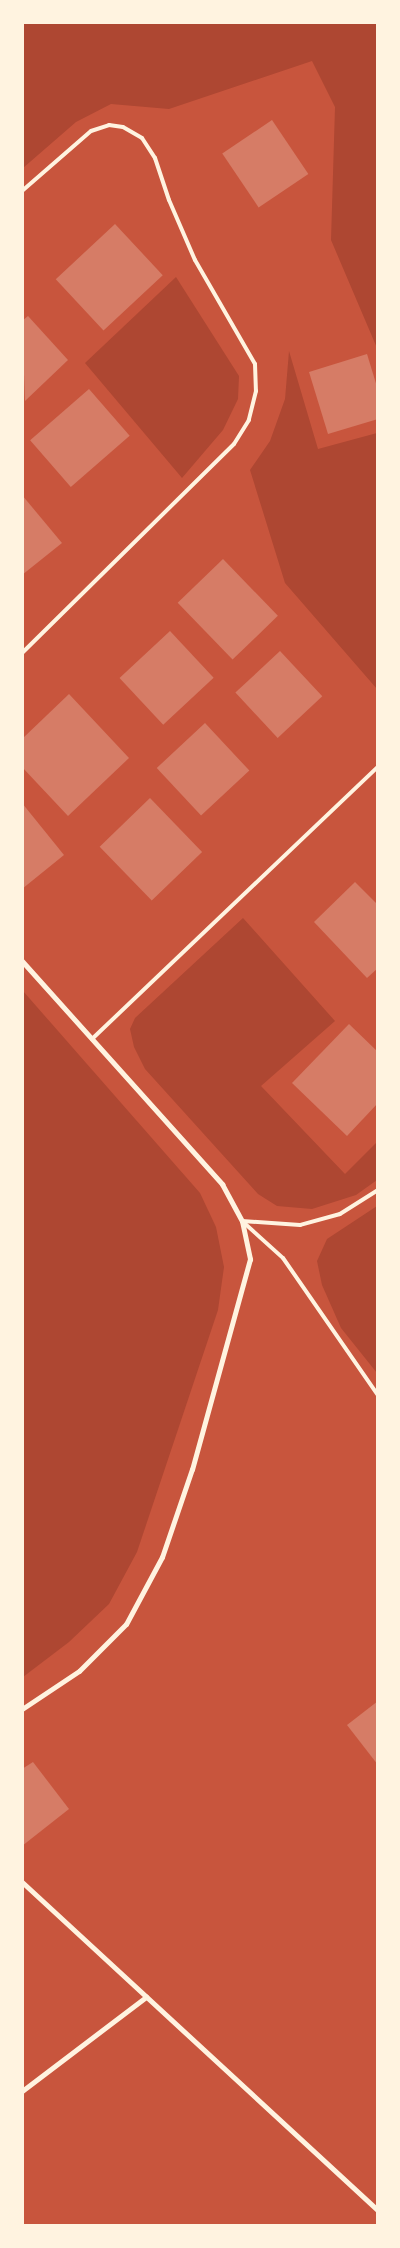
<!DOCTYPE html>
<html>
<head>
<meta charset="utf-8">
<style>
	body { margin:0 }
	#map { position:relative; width:400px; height:2248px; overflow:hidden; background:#c8553d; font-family:"Fira Sans",sans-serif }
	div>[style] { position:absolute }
	.green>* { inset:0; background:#ae4732 }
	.building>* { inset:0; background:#d67c66; transform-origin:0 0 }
	.service>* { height:4px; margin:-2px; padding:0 2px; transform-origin:2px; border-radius:2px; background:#fff3e0 }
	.minor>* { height:5px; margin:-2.5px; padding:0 2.5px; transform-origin:2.5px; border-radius:2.5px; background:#fff3e0 }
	span { translate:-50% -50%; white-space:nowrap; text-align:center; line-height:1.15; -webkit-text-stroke:4.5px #fff3e0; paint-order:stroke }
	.frame { position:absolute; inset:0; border:24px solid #fff3e0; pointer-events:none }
</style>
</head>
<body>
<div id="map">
	<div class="green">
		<i style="clip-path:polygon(23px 22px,377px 23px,377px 348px,331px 240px,335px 107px,312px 61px,169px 109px,111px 104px,76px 122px,23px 168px)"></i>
		<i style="clip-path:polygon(176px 277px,239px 376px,238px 399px,223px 430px,182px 478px,85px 363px)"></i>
		<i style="clip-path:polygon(289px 351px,318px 449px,377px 433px,377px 689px,285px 583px,250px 470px,270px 441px,285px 399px)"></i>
		<i style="clip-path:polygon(243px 918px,335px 1021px,261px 1086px,345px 1174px,377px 1142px,377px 1180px,356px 1195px,312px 1209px,277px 1206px,258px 1194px,145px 1069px,134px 1047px,130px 1029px,135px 1018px)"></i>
		<i style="clip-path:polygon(23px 991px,200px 1193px,216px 1227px,224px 1267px,218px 1310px,137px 1552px,109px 1604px,69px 1642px,23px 1677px)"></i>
		<i style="clip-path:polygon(377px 1206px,377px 1373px,341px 1328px,322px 1285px,317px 1261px,327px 1239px)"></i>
	</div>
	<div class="building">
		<i style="left:272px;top:120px;width:65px;height:60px;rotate:56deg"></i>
		<i style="left:115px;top:224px;width:70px;height:81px;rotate:47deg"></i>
		<i style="clip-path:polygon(28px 316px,68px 360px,25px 401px,22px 321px)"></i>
		<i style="clip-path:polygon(367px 354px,378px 390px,378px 419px,328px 434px,309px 372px)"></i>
		<i style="left:89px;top:389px;width:62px;height:78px;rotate:49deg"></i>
		<i style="clip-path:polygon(22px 495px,62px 543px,22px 575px)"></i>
		<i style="left:223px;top:559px;width:79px;height:63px;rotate:46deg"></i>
		<i style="left:170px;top:631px;width:64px;height:69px;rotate:47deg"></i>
		<i style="left:280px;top:651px;width:62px;height:61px;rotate:47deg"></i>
		<i style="clip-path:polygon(69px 694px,129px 758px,68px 816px,22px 767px,22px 739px)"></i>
		<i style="left:205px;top:723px;width:65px;height:66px;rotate:47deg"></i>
		<i style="left:150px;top:798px;width:75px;height:70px;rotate:46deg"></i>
		<i style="clip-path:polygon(22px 803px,64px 855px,22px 889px)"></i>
		<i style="clip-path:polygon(355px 882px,378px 905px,378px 968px,367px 978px,314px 922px)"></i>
		<i style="clip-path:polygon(349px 1024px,378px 1052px,378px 1103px,347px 1136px,292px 1083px)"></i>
		<i style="clip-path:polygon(378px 1701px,378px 1765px,347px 1725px)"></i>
		<i style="clip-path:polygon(33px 1762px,69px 1809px,22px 1846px,22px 1769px)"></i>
	</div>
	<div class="service">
		<i style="left:22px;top:191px;width:91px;rotate:-41deg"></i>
		<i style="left:91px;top:131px;width:19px;rotate:-18deg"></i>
		<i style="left:109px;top:125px;width:14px;rotate:8deg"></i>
		<i style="left:123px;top:127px;width:22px;rotate:30deg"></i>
		<i style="left:142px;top:138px;width:24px;rotate:57deg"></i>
		<i style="left:155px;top:158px;width:44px;rotate:71.6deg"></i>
		<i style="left:169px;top:200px;width:65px;rotate:66.6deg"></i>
		<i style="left:195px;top:260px;width:120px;rotate:60deg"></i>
		<i style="left:255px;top:364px;width:27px;rotate:88deg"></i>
		<i style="left:256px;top:391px;width:30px;rotate:104deg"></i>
		<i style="left:249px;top:420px;width:28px;rotate:122deg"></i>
		<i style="left:234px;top:444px;width:298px;rotate:135.4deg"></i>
		<i style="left:92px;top:1039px;width:395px;rotate:-43.6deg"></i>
		<i style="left:378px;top:1190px;width:45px;rotate:147.7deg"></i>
		<i style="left:340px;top:1214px;width:41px;rotate:164.6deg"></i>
		<i style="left:300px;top:1225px;width:58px;rotate:-176.1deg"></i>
		<i style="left:242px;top:1221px;width:55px;rotate:42.1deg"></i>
		<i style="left:283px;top:1258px;width:167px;rotate:55.3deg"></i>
	</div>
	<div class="minor">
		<i style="left:22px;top:961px;width:300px;rotate:48.1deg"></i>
		<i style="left:222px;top:1184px;width:42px;rotate:61.6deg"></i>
		<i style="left:242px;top:1221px;width:39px;rotate:78deg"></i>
		<i style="left:250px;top:1259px;width:218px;rotate:105.4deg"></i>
		<i style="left:192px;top:1469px;width:93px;rotate:108.8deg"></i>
		<i style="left:162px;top:1557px;width:76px;rotate:118.2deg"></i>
		<i style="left:126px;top:1624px;width:66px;rotate:135deg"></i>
		<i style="left:79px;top:1671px;width:69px;rotate:146.3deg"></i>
		<i style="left:22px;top:1882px;width:485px;rotate:42.7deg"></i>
		<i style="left:22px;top:2091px;width:156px;rotate:-37.2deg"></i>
	</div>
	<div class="frame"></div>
</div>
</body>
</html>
